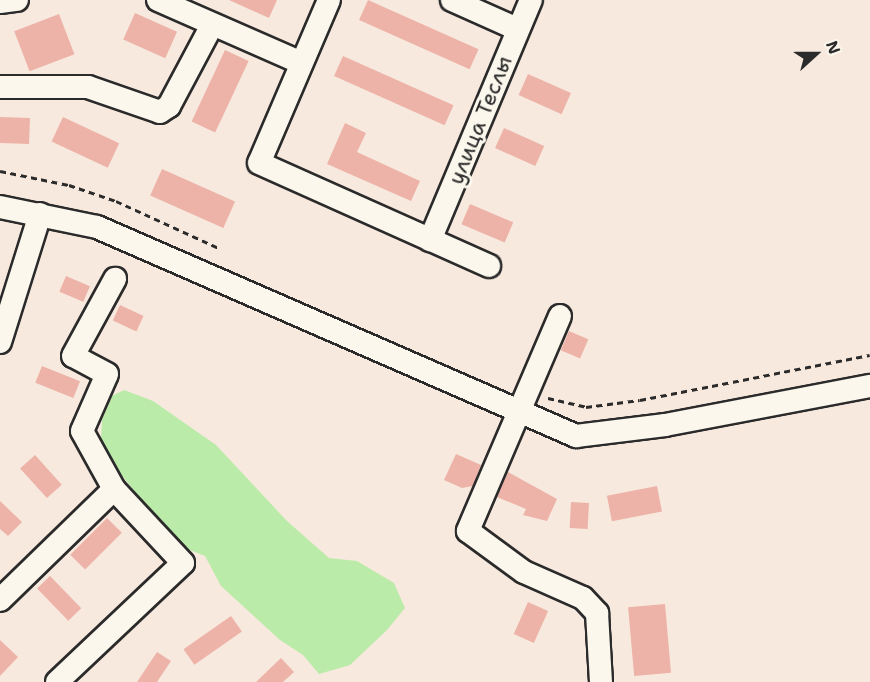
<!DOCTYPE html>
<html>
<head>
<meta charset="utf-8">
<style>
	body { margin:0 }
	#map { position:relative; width:870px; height:682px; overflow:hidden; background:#f8e9de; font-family:"Shantell Sans",sans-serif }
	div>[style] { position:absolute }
	.green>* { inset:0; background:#bbeba9 }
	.building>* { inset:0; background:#edb3a8; transform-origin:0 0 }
	.path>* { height:3px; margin-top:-1.5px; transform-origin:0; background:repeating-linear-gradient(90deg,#2b2b2b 0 6px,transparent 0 10.5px) }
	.roads { filter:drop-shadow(2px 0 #2b2b2b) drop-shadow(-2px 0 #2b2b2b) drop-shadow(0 2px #2b2b2b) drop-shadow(0 -2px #2b2b2b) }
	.minor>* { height:22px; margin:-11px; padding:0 11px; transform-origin:11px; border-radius:11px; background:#fbf7ec }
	span { translate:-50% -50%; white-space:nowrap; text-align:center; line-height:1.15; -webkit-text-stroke:6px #fbf7ec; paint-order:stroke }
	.street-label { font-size:22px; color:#2b2b2b }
	.north { position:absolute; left:786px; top:24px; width:60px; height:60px; -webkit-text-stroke:4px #fbf7ec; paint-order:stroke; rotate:69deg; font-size:16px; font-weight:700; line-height:24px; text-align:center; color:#2b2b2b }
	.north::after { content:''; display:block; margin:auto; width:21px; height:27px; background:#2b2b2b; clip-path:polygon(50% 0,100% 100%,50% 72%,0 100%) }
</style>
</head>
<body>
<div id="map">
	<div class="green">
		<i style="clip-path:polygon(124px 390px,153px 401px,216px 445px,287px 521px,329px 558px,357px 561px,394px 583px,405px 608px,387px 630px,350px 665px,319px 674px,303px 655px,280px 640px,221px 586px,205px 556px,175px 544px,121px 474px,101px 439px,102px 420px,112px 396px)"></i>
	</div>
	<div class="building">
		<i style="clip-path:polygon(229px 0,277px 0,269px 18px)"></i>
		<i style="left:368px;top:0;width:121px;height:22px;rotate:24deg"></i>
		<i style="left:135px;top:13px;width:46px;height:29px;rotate:24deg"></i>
		<i style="left:59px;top:14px;width:43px;height:48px;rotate:69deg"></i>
		<i style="left:225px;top:50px;width:26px;height:79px;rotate:25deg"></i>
		<i style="left:343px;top:56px;width:121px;height:22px;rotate:24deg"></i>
		<i style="left:528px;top:74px;width:47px;height:23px;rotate:24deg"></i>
		<i style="left:0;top:117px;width:30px;height:26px;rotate:2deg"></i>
		<i style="left:63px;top:117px;width:62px;height:27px;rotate:25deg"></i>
		<i style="clip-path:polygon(345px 123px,366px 133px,357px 152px,420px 181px,411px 201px,327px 164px)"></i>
		<i style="left:504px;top:128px;width:44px;height:22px;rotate:24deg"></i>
		<i style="left:162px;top:169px;width:80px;height:29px;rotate:24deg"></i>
		<i style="left:470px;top:204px;width:47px;height:22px;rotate:23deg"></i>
		<i style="left:66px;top:276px;width:26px;height:17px;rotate:23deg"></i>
		<i style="left:120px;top:305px;width:26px;height:17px;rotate:25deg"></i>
		<i style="left:569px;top:331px;width:21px;height:21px;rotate:23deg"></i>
		<i style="left:42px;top:366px;width:41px;height:18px;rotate:22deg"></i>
		<i style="clip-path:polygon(456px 454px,481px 465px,473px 486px,462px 488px,444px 480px)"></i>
		<i style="left:35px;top:455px;width:40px;height:20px;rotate:48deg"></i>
		<i style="clip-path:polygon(508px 472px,557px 499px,547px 521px,523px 515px,526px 509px,497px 497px)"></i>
		<i style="left:657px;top:486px;width:26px;height:51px;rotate:79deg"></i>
		<i style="clip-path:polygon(0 501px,22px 522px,8px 536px,0 529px)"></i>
		<i style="left:571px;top:502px;width:18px;height:26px;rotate:3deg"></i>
		<i style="left:107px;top:518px;width:21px;height:52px;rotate:45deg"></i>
		<i style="left:50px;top:576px;width:45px;height:18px;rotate:46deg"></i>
		<i style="left:528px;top:602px;width:22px;height:35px;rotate:24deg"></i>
		<i style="left:665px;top:604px;width:69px;height:37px;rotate:85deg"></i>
		<i style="left:231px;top:616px;width:19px;height:58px;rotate:55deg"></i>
		<i style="clip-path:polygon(0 640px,18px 657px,0 676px)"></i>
		<i style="clip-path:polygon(157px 652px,171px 661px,157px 682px,137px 682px)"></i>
		<i style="clip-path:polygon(281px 658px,294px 672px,283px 682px,256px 682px)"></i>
	</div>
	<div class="path">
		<i style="left:0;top:171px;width:70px;rotate:11.5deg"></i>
		<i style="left:69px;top:185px;width:50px;rotate:18.8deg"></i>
		<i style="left:116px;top:201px;width:115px;rotate:24.6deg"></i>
		<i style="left:548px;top:398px;width:39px;rotate:13deg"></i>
		<i style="left:586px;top:407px;width:54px;rotate:-7.4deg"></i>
		<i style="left:640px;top:400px;width:234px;rotate:-11.1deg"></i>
	</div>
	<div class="roads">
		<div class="minor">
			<i style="left:158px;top:0;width:154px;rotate:23.7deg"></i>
			<i style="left:329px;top:0;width:177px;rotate:113.2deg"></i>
			<i style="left:259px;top:163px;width:252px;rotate:24.1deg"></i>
			<i style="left:452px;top:0;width:71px;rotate:24deg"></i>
			<i style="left:0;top:2px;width:17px;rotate:-7deg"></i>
			<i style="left:0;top:87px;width:88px"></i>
			<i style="left:88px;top:87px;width:76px;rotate:19.1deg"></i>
			<i style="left:160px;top:112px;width:11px;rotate:-34deg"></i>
			<i style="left:169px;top:106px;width:92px;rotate:-62deg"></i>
			<i style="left:0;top:207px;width:99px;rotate:11.7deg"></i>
			<i style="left:97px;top:227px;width:523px;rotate:23.57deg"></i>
			<i style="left:576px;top:436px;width:90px;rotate:-7deg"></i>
			<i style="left:665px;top:425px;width:209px;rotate:-10.8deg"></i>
			<i style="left:430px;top:240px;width:260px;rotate:-67.2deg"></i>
			<i style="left:560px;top:316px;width:234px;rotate:113.2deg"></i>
			<i style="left:468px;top:531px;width:69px;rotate:36.2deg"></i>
			<i style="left:524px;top:572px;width:64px;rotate:23.8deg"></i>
			<i style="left:583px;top:598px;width:21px;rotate:47deg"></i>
			<i style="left:597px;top:613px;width:69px;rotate:86.7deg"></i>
			<i style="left:0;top:342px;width:134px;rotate:-72.6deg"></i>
			<i style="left:0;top:600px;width:159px;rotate:-44.2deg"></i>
			<i style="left:57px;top:682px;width:173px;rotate:-43.4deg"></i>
			<i style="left:183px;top:563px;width:101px;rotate:-133deg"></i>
			<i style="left:114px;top:489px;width:66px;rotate:-118.9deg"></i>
			<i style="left:82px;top:431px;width:62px;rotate:-66.3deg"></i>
			<i style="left:107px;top:374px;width:38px;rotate:-152deg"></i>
			<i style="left:73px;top:356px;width:88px;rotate:-61.4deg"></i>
		</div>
	</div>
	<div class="street-label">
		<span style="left:480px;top:120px;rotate:-68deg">улица Теслы</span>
	</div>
	<div class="north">N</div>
</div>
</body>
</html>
